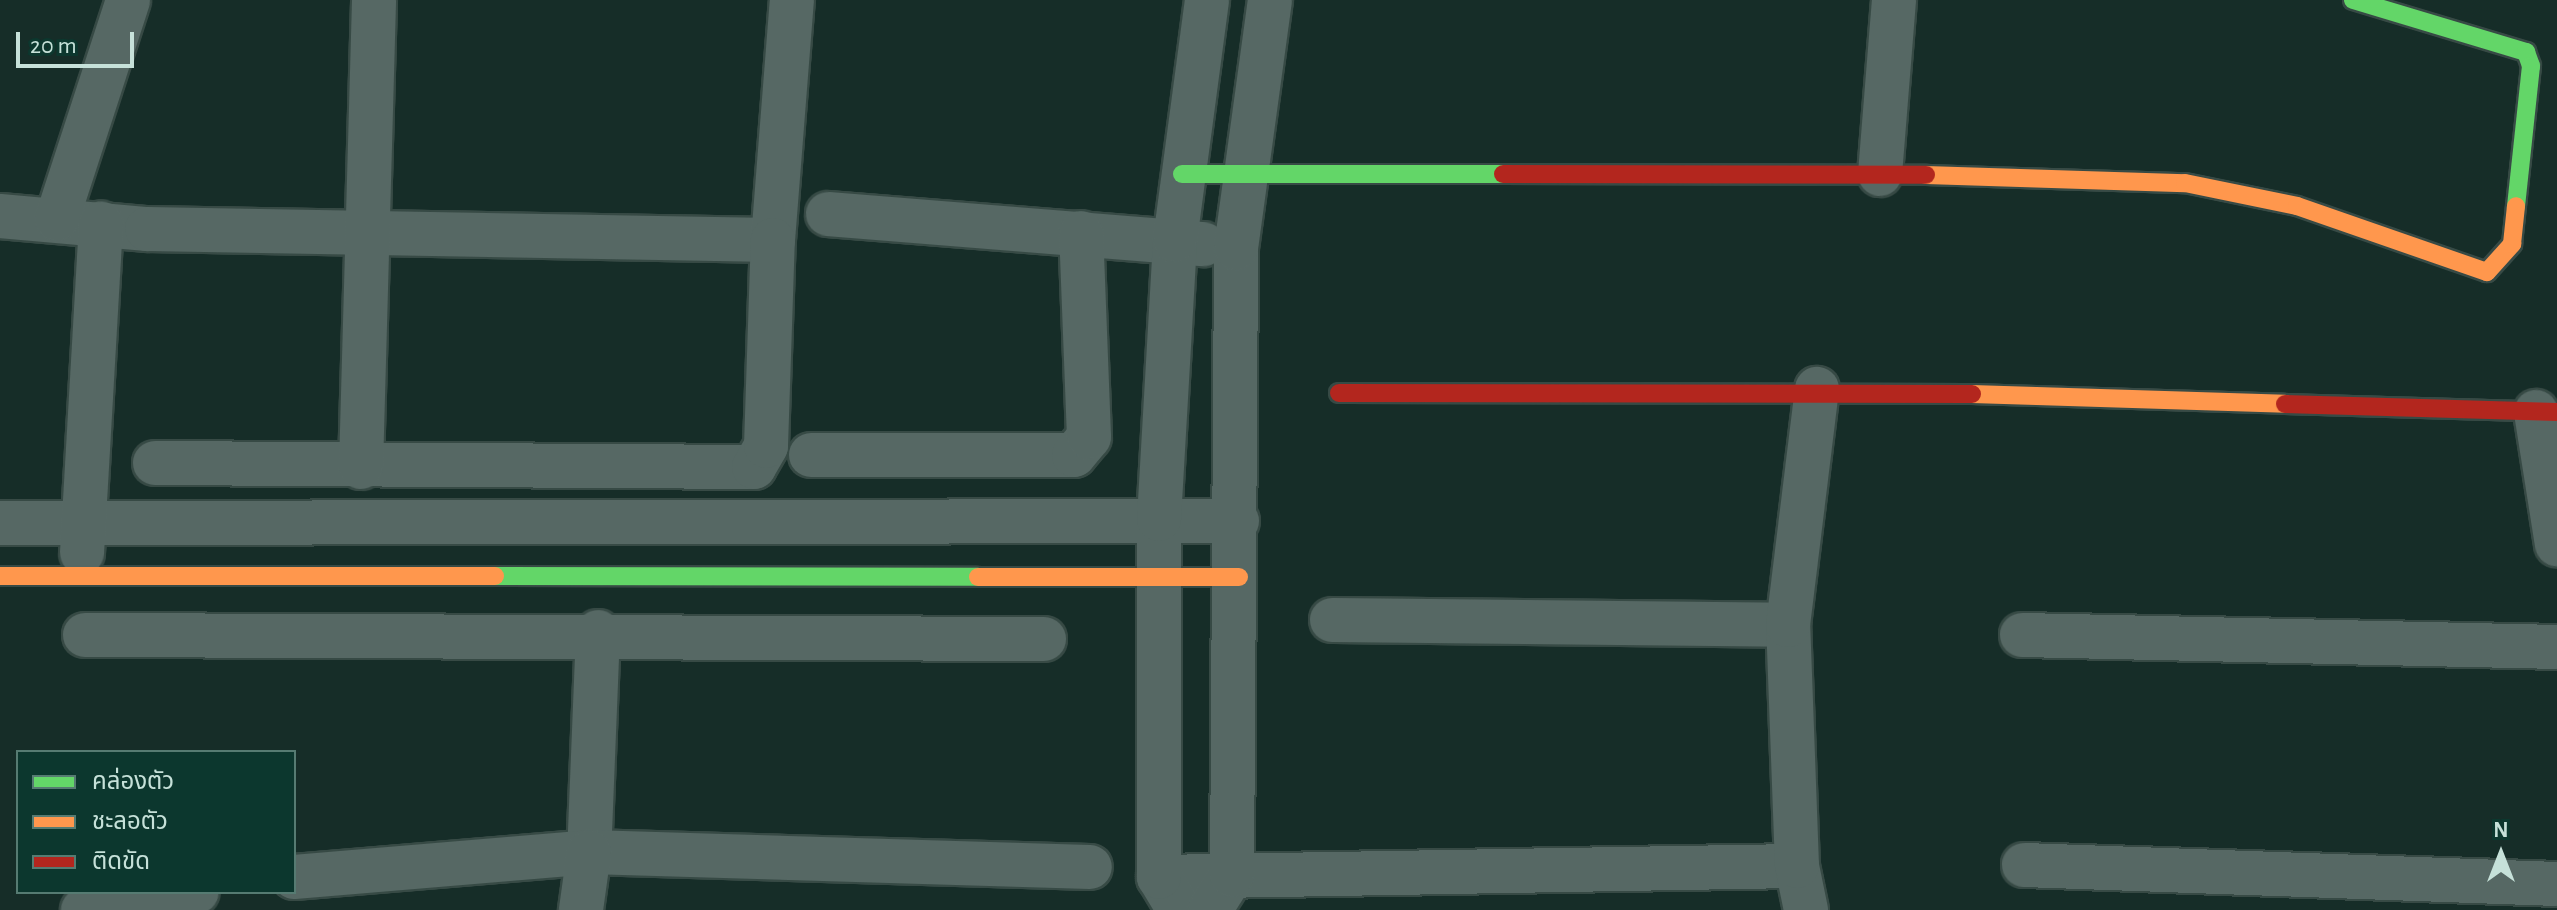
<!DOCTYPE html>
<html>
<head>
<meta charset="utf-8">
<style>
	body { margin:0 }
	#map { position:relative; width:2557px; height:910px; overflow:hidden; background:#162d28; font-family:"Alegreya Sans","Noto Sans Thai",sans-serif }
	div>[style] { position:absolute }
	.roads { filter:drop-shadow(2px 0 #374a45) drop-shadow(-2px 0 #374a45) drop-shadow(0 2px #374a45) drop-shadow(0 -2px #374a45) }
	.street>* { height:44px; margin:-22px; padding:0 22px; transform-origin:22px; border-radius:22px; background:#566864 }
	.fast>* { height:18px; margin:-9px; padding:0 9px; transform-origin:9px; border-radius:9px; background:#63d668 }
	.slow>* { height:18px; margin:-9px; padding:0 9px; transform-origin:9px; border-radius:9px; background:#ff974d }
	.jam>* { height:18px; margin:-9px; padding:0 9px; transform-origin:9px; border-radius:9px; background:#b3261e }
	span { translate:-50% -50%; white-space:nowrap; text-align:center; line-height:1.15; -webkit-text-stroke:6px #0c372e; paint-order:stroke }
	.legend { position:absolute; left:16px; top:750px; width:280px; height:144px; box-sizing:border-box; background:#0c372e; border:2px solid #567b72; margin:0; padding:10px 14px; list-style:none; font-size:24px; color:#c6e1d9 }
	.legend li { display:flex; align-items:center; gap:16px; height:40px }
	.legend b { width:40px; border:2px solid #567b72 }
	.north { position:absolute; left:2461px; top:814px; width:80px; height:80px; -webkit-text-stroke:6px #0c372e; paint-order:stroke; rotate:0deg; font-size:22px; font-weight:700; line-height:32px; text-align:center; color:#c6e1d9 }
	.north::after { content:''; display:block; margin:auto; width:28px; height:36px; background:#c6e1d9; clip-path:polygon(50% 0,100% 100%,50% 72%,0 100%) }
	.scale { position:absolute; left:16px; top:32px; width:118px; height:36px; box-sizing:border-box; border:4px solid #c6e1d9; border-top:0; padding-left:10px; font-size:24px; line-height:28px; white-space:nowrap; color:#c6e1d9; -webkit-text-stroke:6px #0c372e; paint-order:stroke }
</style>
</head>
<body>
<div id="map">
	<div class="roads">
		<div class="street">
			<i style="left:1880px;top:174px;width:175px;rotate:-85.4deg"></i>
			<i style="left:828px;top:214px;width:377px;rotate:4.6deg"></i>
			<i style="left:0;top:216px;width:148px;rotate:5.1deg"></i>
			<i style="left:147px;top:229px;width:626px;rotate:1.01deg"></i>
			<i style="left:773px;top:240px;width:241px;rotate:-85.5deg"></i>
			<i style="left:57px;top:219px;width:230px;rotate:-72deg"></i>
			<i style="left:2536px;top:412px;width:134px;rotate:81deg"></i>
			<i style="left:811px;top:455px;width:263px"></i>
			<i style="left:1074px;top:455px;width:23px;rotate:-50deg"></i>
			<i style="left:1089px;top:437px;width:204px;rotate:-92.2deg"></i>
			<i style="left:155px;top:463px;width:599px;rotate:0.38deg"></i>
			<i style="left:754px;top:467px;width:24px;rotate:-60deg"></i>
			<i style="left:766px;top:446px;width:206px;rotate:-88.1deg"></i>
			<i style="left:361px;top:467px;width:467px;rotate:-88.4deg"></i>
			<i style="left:0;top:523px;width:1237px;rotate:-0.09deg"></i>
			<i style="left:82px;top:553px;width:330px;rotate:-86.7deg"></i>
			<i style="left:1332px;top:620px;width:456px;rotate:0.6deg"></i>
			<i style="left:598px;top:632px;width:220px;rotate:92.3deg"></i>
			<i style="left:589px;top:852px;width:501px;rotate:1.71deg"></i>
			<i style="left:85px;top:635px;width:959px;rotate:0.24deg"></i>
			<i style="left:2022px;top:635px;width:535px;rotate:1.28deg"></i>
			<i style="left:2024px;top:865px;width:533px;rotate:2.04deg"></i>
			<i style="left:294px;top:877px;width:296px;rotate:-4.8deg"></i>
			<i style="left:589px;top:852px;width:59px;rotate:97.9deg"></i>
			<i style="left:1159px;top:877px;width:638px;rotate:-0.99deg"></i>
			<i style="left:83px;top:910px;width:115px;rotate:-9deg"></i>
			<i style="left:1179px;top:910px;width:39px;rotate:-121deg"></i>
			<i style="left:1159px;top:877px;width:358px;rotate:-90deg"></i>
			<i style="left:1159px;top:519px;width:279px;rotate:-86.7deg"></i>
			<i style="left:1175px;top:240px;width:242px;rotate:-82.4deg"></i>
			<i style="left:1210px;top:910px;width:41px;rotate:-57.8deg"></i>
			<i style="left:1232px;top:875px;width:627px;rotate:-89.63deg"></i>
			<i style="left:1236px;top:248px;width:250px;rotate:-82.2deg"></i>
			<i style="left:1806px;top:910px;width:45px;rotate:-101.6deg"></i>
			<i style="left:1797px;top:866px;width:241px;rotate:-92.1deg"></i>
			<i style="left:1788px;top:625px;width:238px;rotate:-83deg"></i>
		</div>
		<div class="fast">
			<i style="left:2353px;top:0;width:181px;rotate:16.7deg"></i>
			<i style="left:2526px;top:52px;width:15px;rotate:70deg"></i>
			<i style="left:2531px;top:66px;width:141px;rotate:96.1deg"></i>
			<i style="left:1182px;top:174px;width:321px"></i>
			<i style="left:495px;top:576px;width:483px;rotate:0.1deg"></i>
		</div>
		<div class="slow">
			<i style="left:1926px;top:175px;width:259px;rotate:1.8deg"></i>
			<i style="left:2185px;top:183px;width:114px;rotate:11.6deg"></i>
			<i style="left:2297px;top:206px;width:201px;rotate:19.2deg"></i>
			<i style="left:2487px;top:272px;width:38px;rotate:-48deg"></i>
			<i style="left:2512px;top:244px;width:38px;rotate:-84deg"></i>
			<i style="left:1972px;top:394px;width:313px;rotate:1.8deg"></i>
			<i style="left:0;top:576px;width:495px"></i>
			<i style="left:978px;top:577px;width:261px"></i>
		</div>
		<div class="jam">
			<i style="left:1503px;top:174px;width:423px;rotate:0.1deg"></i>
			<i style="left:1339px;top:393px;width:633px;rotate:0.09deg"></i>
			<i style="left:2285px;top:404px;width:272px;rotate:1.7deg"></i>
		</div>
	</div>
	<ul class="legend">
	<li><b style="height:10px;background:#63d668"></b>คล่องตัว</li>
	<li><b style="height:10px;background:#ff974d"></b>ชะลอตัว</li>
	<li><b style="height:10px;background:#b3261e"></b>ติดขัด</li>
	</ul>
	<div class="north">N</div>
	<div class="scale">20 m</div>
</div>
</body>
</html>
